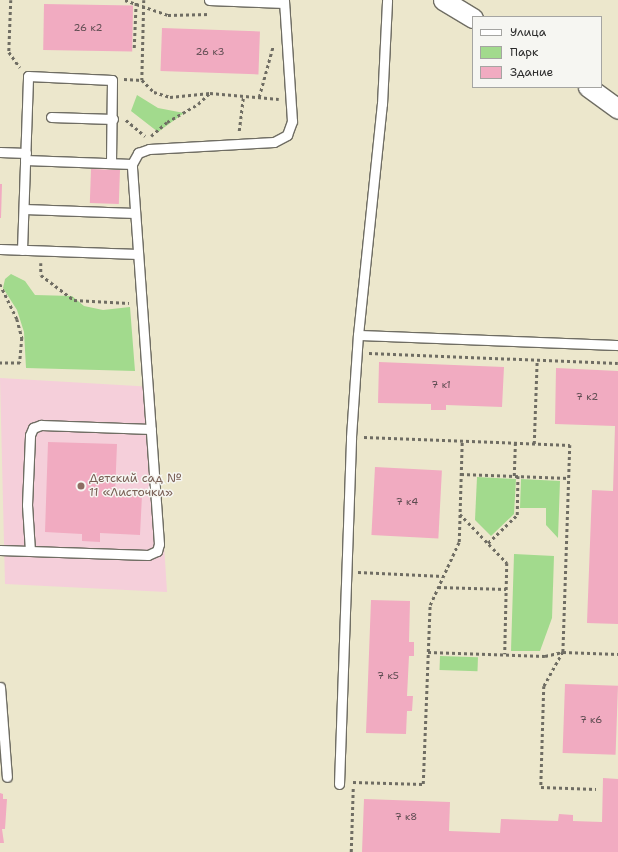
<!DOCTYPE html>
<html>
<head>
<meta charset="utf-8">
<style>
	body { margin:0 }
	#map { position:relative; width:618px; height:852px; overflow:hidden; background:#ece7cc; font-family:"Shantell Sans",sans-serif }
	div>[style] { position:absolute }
	.built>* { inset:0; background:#f5cfda }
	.green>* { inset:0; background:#a2da8d; transform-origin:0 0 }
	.building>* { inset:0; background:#f1abc1; transform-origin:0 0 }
	.path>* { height:2.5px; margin-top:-1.25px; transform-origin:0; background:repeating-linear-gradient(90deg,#6f6d63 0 3px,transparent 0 6px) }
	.roads { filter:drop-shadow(1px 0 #6f6d63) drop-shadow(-1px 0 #6f6d63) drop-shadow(0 1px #6f6d63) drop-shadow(0 -1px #6f6d63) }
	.lane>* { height:9px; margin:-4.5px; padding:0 4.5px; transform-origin:4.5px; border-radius:4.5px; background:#fff }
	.street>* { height:19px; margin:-9.5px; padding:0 9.5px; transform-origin:9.5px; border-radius:9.5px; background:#fff }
	.dots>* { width:11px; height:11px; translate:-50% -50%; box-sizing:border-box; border:2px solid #f6f6f2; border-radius:50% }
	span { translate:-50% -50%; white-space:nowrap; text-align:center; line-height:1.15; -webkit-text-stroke:3px #f6f6f2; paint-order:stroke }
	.number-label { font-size:10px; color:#5c4b50 }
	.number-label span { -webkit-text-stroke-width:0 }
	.education-label { font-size:12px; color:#785e54 }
	.left { translate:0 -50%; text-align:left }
	.legend { position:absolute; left:472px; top:16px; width:130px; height:72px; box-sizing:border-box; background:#f6f6f2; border:1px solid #a5a5a2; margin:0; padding:5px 7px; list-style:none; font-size:12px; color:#2b2b2b }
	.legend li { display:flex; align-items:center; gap:8px; height:20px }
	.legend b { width:20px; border:1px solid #a5a5a2 }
</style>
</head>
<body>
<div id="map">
	<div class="built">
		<i style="clip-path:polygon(0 378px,154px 387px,167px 592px,5px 584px)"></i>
	</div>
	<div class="green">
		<i style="clip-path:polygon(137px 95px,158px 108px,184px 113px,158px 132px,131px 111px)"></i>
		<i style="clip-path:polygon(11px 274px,25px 281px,35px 295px,72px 296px,84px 306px,103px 310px,130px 307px,135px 371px,26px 368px,24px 332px,17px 310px,3px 288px,5px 279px)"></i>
		<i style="clip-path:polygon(477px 477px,516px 479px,514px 514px,491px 536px,475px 520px)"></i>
		<i style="clip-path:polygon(521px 479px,560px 481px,558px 538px,546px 525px,546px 508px,520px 508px)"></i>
		<i style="clip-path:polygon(514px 554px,554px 556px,552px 618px,540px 651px,511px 651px)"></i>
		<i style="left:440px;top:656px;width:38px;height:14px;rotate:2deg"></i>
	</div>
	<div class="building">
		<i style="left:44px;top:4px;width:89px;height:46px;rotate:1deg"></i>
		<i style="left:162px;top:28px;width:98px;height:43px;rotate:2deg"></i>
		<i style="left:91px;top:169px;width:29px;height:34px;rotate:2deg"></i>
		<i style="clip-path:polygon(0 184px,2px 184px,1px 218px,0 218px)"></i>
		<i style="clip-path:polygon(379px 362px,504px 367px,502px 407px,446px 405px,446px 410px,431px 410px,431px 404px,378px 403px)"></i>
		<i style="clip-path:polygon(556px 368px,618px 371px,618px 624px,587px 623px,592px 490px,613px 491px,615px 426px,555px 424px)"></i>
		<i style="clip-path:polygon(48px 442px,117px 444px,115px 494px,142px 495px,140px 535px,100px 533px,100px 542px,82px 541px,82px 534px,45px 532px)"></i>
		<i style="left:375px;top:467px;width:67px;height:68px;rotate:3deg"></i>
		<i style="clip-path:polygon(371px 600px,410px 601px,409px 642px,414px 642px,414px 656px,409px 656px,407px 696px,413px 696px,412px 711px,407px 711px,406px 734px,366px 733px)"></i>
		<i style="left:565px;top:684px;width:53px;height:69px;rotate:2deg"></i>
		<i style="clip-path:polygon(603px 778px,618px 779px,618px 852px,362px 852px,364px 799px,450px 802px,449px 831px,500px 833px,501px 819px,558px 821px,559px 814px,573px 815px,573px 821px,602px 822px)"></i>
		<i style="clip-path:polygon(0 793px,3px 794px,3px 799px,7px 799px,5px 829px,2px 829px,4px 843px,0 843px)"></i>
	</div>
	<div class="path">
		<i style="left:11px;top:0;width:52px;rotate:92.2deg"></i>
		<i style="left:9px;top:52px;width:19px;rotate:55deg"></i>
		<i style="left:125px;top:0;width:46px;rotate:19.2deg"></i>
		<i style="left:168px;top:15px;width:42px;rotate:-1.4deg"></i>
		<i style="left:144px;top:0;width:80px;rotate:91.4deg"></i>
		<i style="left:142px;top:80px;width:17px;rotate:45deg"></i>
		<i style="left:154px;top:92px;width:17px;rotate:17deg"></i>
		<i style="left:170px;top:97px;width:40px;rotate:-5.7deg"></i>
		<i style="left:210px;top:93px;width:69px;rotate:5deg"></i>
		<i style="left:134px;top:48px;width:48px;rotate:-87.6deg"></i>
		<i style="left:124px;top:79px;width:18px;rotate:3deg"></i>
		<i style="left:259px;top:97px;width:53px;rotate:-74.6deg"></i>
		<i style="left:126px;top:120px;width:25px;rotate:40deg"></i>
		<i style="left:239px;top:131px;width:35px;rotate:-83deg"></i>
		<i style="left:151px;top:136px;width:21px;rotate:-41deg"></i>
		<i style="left:167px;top:122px;width:36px;rotate:-30deg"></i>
		<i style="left:198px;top:104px;width:16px;rotate:-43deg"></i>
		<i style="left:41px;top:263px;width:12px;rotate:90deg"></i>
		<i style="left:41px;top:275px;width:41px;rotate:37.1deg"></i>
		<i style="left:74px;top:300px;width:55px;rotate:3.1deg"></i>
		<i style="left:0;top:284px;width:39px;rotate:64deg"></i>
		<i style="left:17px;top:319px;width:20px;rotate:75deg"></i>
		<i style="left:22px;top:338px;width:25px;rotate:95deg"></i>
		<i style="left:20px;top:363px;width:20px;rotate:180deg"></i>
		<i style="left:369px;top:353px;width:249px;rotate:2.3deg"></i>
		<i style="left:364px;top:437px;width:206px;rotate:2.2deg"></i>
		<i style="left:570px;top:445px;width:207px;rotate:91.9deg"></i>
		<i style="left:563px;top:652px;width:55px;rotate:2.1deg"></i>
		<i style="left:534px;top:444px;width:84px;rotate:-88deg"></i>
		<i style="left:461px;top:474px;width:108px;rotate:2.1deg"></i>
		<i style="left:514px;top:476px;width:33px;rotate:-88deg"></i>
		<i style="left:460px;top:514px;width:68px;rotate:46.2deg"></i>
		<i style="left:507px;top:563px;width:91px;rotate:91.3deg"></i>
		<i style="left:488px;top:543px;width:40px;rotate:-44deg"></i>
		<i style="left:517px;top:515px;width:39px;rotate:-89deg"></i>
		<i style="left:358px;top:572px;width:85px;rotate:2.7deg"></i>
		<i style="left:438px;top:587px;width:68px;rotate:1.7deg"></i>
		<i style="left:428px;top:652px;width:117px;rotate:2deg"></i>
		<i style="left:545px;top:656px;width:18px;rotate:-13deg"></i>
		<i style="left:563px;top:652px;width:39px;rotate:119deg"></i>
		<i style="left:544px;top:686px;width:101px;rotate:91.7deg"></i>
		<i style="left:541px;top:787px;width:55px;rotate:2.1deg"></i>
		<i style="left:353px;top:782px;width:70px;rotate:1.6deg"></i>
		<i style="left:423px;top:784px;width:179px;rotate:-87.8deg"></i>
		<i style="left:430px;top:605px;width:69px;rotate:-65.3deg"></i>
		<i style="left:459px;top:542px;width:101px;rotate:-88.3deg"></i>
		<i style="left:351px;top:852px;width:65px;rotate:-88.2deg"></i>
	</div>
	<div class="roads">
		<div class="lane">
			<i style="left:209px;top:0;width:75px;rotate:2.3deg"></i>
			<i style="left:51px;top:117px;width:62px;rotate:1.8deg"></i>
			<i style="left:0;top:152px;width:26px;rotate:2deg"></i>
			<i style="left:25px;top:160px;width:107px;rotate:2.1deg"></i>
			<i style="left:24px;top:209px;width:111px;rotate:2.1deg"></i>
			<i style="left:0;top:249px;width:138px;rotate:2.1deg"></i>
			<i style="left:22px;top:250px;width:174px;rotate:-88deg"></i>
			<i style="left:28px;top:76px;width:84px;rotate:2.7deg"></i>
			<i style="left:112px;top:80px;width:83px;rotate:90.7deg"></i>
			<i style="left:358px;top:335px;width:260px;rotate:2.2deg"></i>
			<i style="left:0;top:550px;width:148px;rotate:1.9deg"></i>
			<i style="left:148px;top:555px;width:10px;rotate:-24deg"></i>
			<i style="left:157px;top:551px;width:7px;rotate:-74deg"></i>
			<i style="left:159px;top:544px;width:381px;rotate:-94.1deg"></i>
			<i style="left:132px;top:164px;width:13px;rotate:-61deg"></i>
			<i style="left:138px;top:153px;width:12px;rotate:-20deg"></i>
			<i style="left:149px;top:149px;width:125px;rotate:-3.2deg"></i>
			<i style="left:274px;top:142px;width:15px;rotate:-28deg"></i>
			<i style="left:287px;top:135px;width:15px;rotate:-70deg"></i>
			<i style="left:292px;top:121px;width:121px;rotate:-93.8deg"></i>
			<i style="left:30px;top:551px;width:46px;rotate:-93.7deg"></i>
			<i style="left:27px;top:505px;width:70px;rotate:-87.5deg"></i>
			<i style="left:30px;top:435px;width:8px;rotate:-67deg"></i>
			<i style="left:33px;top:428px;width:9px;rotate:-21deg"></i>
			<i style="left:41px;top:425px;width:110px;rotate:2.1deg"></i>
			<i style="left:0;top:687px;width:90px;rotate:85.6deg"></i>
			<i style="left:339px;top:784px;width:347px;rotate:-88deg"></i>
			<i style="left:351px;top:437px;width:102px;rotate:-86.1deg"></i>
			<i style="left:358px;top:335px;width:232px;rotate:-84.1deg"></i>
			<i style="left:382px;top:104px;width:104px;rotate:-87.2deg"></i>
		</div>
		<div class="street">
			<i style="left:443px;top:0;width:35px;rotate:31deg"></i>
			<i style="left:588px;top:87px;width:37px;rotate:36deg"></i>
		</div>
	</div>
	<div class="dots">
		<i style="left:81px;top:486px;background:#8d6e63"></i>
	</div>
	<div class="number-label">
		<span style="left:88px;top:28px">26 к2</span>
		<span style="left:210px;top:52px">26 к3</span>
		<span style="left:441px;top:385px">7 к1</span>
		<span style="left:587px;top:397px">7 к2</span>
		<span style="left:407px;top:502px">7 к4</span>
		<span style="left:388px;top:676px">7 к5</span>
		<span style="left:591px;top:720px">7 к6</span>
		<span style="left:406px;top:817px">7 к8</span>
	</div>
	<div class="education-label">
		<span class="left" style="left:89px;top:486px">Детский сад №<br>11 «Листочки»</span>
	</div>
	<ul class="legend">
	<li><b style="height:5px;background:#fff"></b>Улица</li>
	<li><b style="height:11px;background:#a2da8d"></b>Парк</li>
	<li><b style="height:11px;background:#f1abc1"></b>Здание</li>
	</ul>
</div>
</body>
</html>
